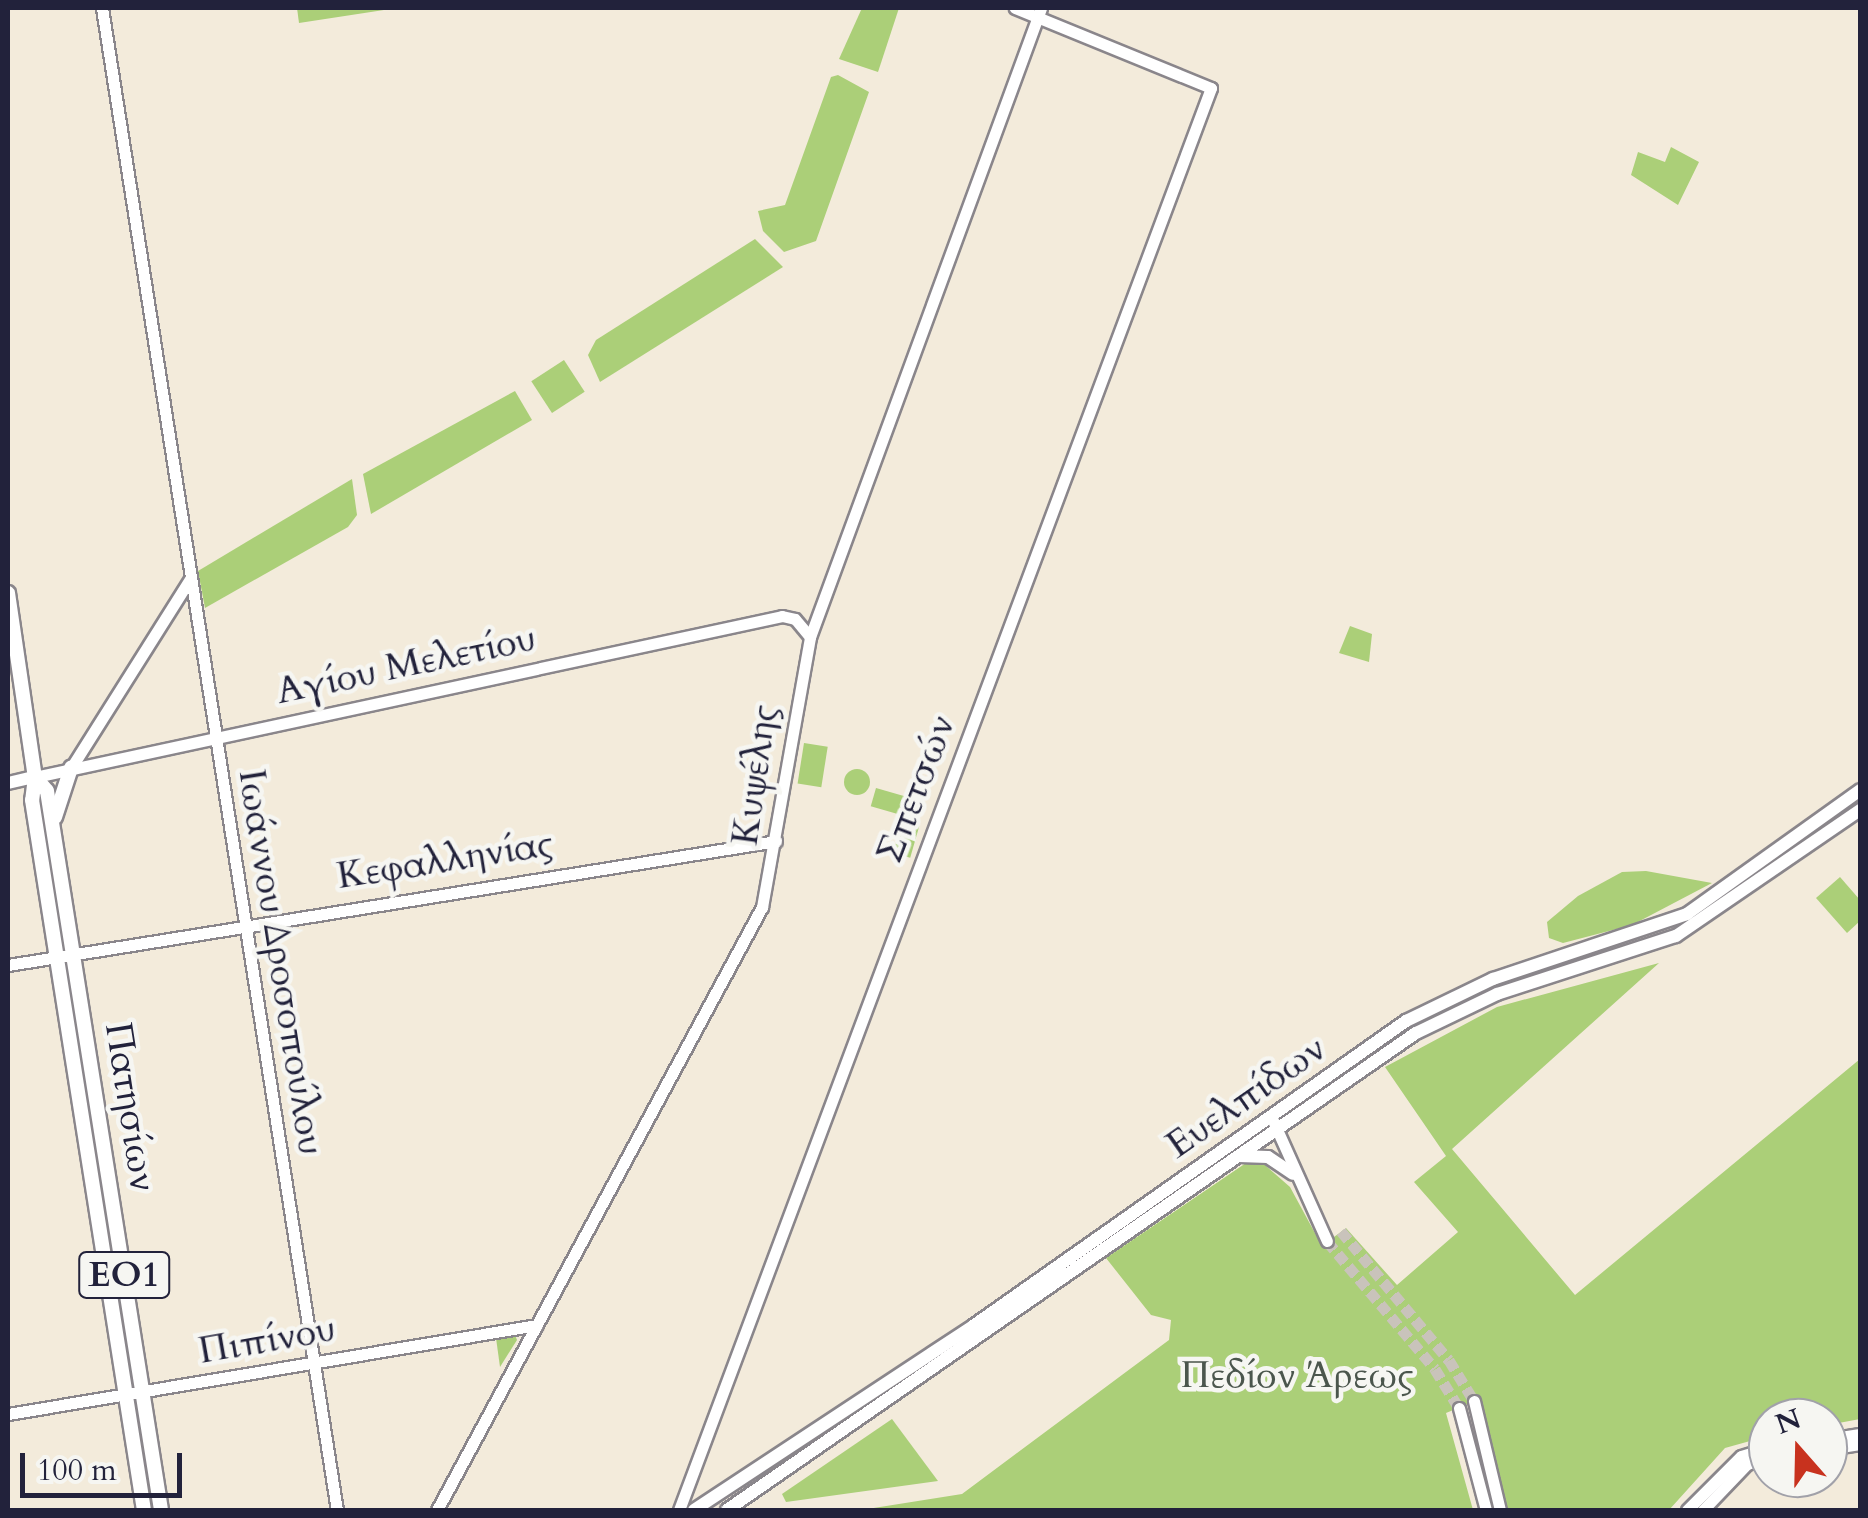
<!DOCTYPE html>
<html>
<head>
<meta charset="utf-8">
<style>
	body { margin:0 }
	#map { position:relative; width:1868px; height:1518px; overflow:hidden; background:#f3ebdb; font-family:Cardo,serif }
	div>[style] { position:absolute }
	.green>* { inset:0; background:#abcf78; transform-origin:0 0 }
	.round { border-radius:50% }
	.tertiary-tunnel>* { height:11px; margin-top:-5.5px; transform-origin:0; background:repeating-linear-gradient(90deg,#c9c3bb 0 11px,transparent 0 16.5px) }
	.roads { filter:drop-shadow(2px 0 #8a868b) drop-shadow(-2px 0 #8a868b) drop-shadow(0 2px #8a868b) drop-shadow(0 -2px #8a868b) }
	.tertiary>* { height:11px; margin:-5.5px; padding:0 5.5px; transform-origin:5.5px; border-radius:5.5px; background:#fff }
	.secondary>* { height:12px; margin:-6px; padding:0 6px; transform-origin:6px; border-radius:6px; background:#fff }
	.primary>* { height:14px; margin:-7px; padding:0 7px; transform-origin:7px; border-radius:7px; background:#fff }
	span { translate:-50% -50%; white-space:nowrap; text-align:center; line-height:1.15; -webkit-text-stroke:9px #f6f6f2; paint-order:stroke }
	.shield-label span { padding:2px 8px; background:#f6f6f2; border:2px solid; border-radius:8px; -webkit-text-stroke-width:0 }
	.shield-label { font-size:35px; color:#22223b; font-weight:700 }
	.street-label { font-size:38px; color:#22223b }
	.park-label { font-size:38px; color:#4b564d }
	.frame { position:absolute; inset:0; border:10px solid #22223b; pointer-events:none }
	.north { position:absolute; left:1748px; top:1398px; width:100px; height:100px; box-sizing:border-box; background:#f6f6f2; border:2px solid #a1a1a9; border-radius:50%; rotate:340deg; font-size:28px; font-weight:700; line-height:40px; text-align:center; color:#22223b }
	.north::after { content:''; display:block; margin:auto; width:35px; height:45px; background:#c8321e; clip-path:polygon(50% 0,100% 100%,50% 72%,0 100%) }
	.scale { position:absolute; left:20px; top:1453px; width:162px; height:45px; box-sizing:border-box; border:5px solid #22223b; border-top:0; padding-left:12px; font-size:30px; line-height:35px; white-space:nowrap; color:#22223b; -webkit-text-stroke:8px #f6f6f2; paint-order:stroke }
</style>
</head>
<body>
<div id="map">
	<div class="green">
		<i style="clip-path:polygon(297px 8px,397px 8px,299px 23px)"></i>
		<i style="clip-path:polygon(862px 8px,899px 8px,878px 72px,839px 59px)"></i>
		<i style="clip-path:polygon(838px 75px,869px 92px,816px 241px,784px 252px,763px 231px,758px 211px,785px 205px,831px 77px)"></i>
		<i style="clip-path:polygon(1671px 147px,1699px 162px,1678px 205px,1631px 175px,1638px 152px,1665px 162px)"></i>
		<i style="clip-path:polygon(755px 239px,783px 267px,600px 382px,588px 355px,596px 340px)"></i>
		<i style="left:564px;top:360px;width:38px;height:39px;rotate:57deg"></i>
		<i style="clip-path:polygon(515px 391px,532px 420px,371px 514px,363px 474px)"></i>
		<i style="clip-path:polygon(352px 479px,357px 515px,348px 527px,205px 608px,198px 571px)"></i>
		<i style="clip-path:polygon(1350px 626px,1372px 634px,1369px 662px,1339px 653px)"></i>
		<i style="left:804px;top:743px;width:24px;height:41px;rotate:9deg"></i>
		<i class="round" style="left:844px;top:769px;width:26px;height:26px"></i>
		<i style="left:876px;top:788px;width:37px;height:19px;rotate:16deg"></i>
		<i style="left:902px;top:821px;width:18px;height:33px;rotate:16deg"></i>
		<i style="clip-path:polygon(1646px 871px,1712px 883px,1632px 925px,1563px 943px,1549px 938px,1547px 922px,1578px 896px,1622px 872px)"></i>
		<i style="clip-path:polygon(1840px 877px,1860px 900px,1860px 921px,1847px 933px,1816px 898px)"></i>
		<i style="clip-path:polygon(1659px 963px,1452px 1149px,1575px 1295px,1860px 1059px,1860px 1419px,1828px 1425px,1828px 1418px,1768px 1418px,1768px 1436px,1725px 1448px,1669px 1510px,1508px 1510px,1480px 1399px,1446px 1413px,1473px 1510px,861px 1510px,962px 1494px,1169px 1340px,1171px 1320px,1151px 1315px,1106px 1258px,1246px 1163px,1265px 1165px,1290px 1187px,1322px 1246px,1346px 1228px,1397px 1285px,1458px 1232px,1414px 1182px,1446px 1156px,1385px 1067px,1497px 1007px)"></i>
		<i style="clip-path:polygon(515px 1335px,517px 1340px,500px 1367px,496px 1338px)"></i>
		<i style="clip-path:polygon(892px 1419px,938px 1481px,786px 1502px,782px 1494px)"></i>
	</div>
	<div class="tertiary-tunnel">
		<i style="left:1341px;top:1231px;width:168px;rotate:50.1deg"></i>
		<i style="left:1449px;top:1360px;width:48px;rotate:58.6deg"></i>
		<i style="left:1327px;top:1241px;width:167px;rotate:49.8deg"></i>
		<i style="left:1435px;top:1369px;width:46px;rotate:58.4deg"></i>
	</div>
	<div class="roads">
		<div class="tertiary">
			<i style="left:102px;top:8px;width:1520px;rotate:81.11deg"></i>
			<i style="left:71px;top:768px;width:223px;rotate:-57.8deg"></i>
			<i style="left:35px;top:777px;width:764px;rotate:-12.16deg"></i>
			<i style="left:782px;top:616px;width:13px;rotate:13deg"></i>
			<i style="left:795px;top:619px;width:23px;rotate:50deg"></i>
			<i style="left:8px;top:965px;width:778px;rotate:-9.17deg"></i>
			<i style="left:1271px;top:1116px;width:137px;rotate:65.9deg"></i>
			<i style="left:1474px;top:1401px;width:112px;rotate:76.6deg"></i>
			<i style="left:1459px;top:1408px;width:106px;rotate:75.2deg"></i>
			<i style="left:8px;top:1414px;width:536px;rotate:-9.55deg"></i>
			<i style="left:1828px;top:1439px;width:32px;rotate:-9deg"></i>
			<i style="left:1828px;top:1449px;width:32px;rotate:-9deg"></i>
			<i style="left:437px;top:1510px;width:685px;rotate:-61.68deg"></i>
			<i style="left:762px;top:907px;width:274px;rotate:-79.9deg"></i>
			<i style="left:810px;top:637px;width:670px;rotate:-69.83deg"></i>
			<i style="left:679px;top:1510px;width:1518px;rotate:-69.49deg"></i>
			<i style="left:1211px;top:88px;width:212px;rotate:-157.8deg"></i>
			<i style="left:1687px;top:1510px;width:76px;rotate:-45deg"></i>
			<i style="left:1741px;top:1456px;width:28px;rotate:-17deg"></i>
			<i style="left:1703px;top:1510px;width:64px;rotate:-46.3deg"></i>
			<i style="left:1747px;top:1464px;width:22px;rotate:-18deg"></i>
		</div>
		<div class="secondary">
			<i style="left:8px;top:783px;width:28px;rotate:-13deg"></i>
			<i style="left:1239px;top:1156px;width:29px;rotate:2deg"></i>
			<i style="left:1268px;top:1157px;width:30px;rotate:34deg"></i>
			<i style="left:694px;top:1510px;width:334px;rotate:-33.4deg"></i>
			<i style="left:973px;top:1326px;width:530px;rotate:-35.16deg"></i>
			<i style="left:1406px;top:1021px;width:97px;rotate:-25.8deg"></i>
			<i style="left:1493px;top:979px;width:205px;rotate:-18.5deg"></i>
			<i style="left:1687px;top:914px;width:213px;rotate:-35.6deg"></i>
			<i style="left:727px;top:1510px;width:838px;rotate:-34.7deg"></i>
			<i style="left:1416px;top:1033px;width:90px;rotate:-25.7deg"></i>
			<i style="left:1497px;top:994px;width:188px;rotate:-18deg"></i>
			<i style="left:1676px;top:936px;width:223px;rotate:-34.4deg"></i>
		</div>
		<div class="primary">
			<i style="left:8px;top:593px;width:186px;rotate:81.7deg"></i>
			<i style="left:35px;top:777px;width:23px;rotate:97deg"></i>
			<i style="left:32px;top:800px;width:719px;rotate:81.04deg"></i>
			<i style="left:35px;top:777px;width:18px;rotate:49deg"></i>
			<i style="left:47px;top:791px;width:728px;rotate:80.99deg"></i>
			<i style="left:55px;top:817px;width:52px;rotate:-71.9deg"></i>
		</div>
	</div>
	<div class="shield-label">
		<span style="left:124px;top:1275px">ΕΟ1</span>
	</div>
	<div class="street-label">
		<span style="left:406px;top:665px;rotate:-12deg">Αγίου Μελετίου</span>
		<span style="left:755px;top:775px;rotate:-82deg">Κυψέλης</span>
		<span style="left:916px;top:789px;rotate:-69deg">Σπετσών</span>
		<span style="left:445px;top:860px;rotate:-9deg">Κεφαλληνίας</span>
		<span style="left:281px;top:962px;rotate:81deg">Ιωάννου Δροσοπούλου</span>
		<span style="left:1246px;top:1097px;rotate:-35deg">Ευελπίδων</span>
		<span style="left:130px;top:1107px;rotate:81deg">Πατησίων</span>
		<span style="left:267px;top:1340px;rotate:-10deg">Πιπίνου</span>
	</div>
	<div class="park-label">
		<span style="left:1297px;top:1376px">Πεδίον Άρεως</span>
	</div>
	<div class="frame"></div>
	<div class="north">N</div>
	<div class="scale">100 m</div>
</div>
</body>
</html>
